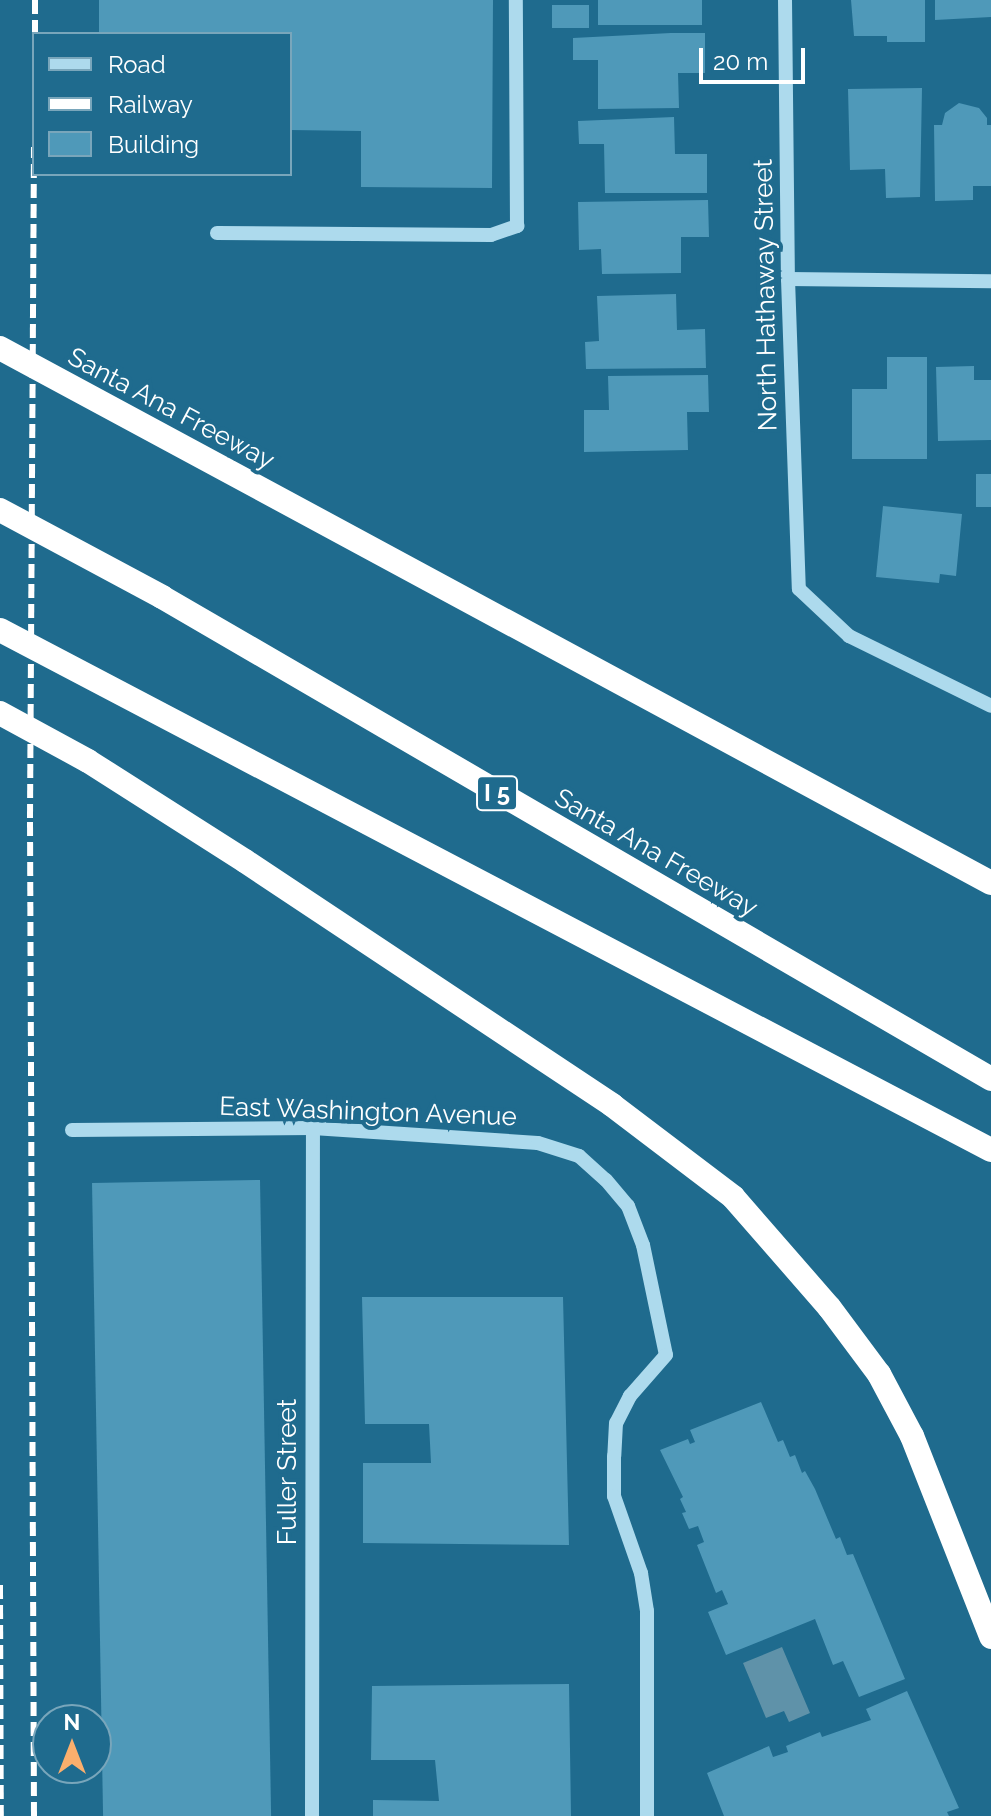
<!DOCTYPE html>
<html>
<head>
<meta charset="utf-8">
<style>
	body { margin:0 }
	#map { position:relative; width:991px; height:1816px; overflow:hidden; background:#1f6b8e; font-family:Raleway,sans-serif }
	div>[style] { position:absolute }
	.water>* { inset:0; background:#5f92a9 }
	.building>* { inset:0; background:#4f99b9; transform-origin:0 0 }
	.minor>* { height:14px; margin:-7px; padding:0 7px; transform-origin:7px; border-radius:7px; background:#addaed }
	.highway>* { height:24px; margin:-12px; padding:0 12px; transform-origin:12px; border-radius:12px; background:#fff }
	.rail>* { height:6px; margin-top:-3px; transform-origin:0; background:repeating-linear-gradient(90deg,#fff 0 14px,transparent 0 20px) }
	span { translate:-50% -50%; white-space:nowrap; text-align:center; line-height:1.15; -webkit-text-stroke:8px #1f6b8e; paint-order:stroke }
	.shield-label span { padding:2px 6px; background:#1f6b8e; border:2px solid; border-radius:6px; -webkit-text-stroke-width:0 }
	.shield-label { font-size:24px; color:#fff; font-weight:700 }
	.street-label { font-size:26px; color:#fff }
	.legend { position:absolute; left:32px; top:32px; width:260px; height:144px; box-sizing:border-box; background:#1f6b8e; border:2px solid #79a6bb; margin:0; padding:10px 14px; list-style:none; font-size:24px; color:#fff }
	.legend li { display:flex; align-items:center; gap:16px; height:40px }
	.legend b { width:40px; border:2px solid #79a6bb }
	.north { position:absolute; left:32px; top:1704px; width:80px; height:80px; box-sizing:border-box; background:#1f6b8e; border:2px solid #79a6bb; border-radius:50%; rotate:0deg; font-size:22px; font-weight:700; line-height:32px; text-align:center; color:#fff }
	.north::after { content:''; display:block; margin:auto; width:28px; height:36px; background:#fbaf6d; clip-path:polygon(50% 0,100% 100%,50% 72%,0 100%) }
	.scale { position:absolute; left:699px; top:48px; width:106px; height:36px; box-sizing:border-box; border:4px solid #fff; border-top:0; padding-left:10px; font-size:24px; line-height:28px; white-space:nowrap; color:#fff; -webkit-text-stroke:6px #1f6b8e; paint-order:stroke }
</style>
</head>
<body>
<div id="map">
	<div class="water">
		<i style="clip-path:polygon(782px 1647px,810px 1713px,789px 1722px,784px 1711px,766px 1718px,743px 1663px)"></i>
	</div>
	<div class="building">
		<i style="clip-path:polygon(99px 0,493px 0,492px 188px,361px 187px,361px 131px,290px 130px,290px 34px,99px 34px)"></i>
		<i style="left:598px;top:0;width:104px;height:25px"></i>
		<i style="clip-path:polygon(851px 0,925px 0,925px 42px,887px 42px,887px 36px,854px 36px)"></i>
		<i style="clip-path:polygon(935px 0,991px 0,991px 17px,935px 20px)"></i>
		<i style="left:552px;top:5px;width:37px;height:23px"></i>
		<i style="clip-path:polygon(671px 33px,705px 33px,705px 73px,678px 73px,679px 108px,598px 109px,598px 60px,573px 60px,573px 38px)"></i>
		<i style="clip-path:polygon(922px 88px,920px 197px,886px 198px,885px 169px,850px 170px,848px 89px)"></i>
		<i style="clip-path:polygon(959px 103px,979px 108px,987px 118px,987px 125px,991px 125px,991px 186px,973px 186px,973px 200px,935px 201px,934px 125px,942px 125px,945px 113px)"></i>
		<i style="clip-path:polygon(674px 117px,675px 154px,707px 154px,707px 193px,605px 193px,604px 144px,579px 144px,578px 121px)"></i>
		<i style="clip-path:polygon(708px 200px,709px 237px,681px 237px,681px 273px,602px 274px,601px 249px,579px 250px,578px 202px)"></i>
		<i style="clip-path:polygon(676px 294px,677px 330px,705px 329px,706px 368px,586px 369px,585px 342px,599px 341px,597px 296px)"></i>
		<i style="clip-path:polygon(887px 357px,927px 357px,927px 459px,852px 459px,852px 389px,887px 389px)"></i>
		<i style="clip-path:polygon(974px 366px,974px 380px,991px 380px,991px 440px,938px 441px,936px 367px)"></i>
		<i style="clip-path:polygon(708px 375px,709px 412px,687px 412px,688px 450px,584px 452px,584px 410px,609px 410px,608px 376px)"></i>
		<i style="left:976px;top:474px;width:15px;height:33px"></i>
		<i style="clip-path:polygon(883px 506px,962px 514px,956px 576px,940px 574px,939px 583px,876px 577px)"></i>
		<i style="left:260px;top:1180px;width:636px;height:168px;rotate:89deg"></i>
		<i style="clip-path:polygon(362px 1297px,563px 1297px,569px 1545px,363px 1543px,363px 1463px,431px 1463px,429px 1424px,365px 1424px)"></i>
		<i style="clip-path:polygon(761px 1402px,778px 1442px,783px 1440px,790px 1457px,795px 1455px,802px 1473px,805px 1471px,815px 1489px,836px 1539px,840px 1537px,847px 1555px,853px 1554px,905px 1679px,859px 1697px,843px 1661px,833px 1665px,815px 1619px,726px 1655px,708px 1612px,728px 1604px,722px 1590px,716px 1593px,697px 1545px,704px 1542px,698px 1526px,689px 1529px,682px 1513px,686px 1512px,680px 1499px,683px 1497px,660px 1450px,688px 1439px,690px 1444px,695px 1442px,690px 1430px)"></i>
		<i style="clip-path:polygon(569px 1684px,571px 1816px,373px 1816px,373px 1800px,439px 1801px,435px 1760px,371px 1760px,372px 1686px)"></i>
		<i style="clip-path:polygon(907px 1691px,959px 1808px,947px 1812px,949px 1816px,724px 1816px,707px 1773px,769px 1746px,773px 1757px,788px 1752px,786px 1746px,820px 1732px,822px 1737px,871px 1720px,866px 1709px)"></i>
	</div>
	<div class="minor">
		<i style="left:785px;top:0;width:279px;rotate:89.4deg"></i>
		<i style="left:788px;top:279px;width:310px;rotate:88deg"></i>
		<i style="left:799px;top:589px;width:69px;rotate:43.2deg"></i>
		<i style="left:849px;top:636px;width:158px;rotate:26.2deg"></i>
		<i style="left:217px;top:233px;width:274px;rotate:0.4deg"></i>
		<i style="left:491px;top:235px;width:28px;rotate:-19deg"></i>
		<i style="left:517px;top:226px;width:226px;rotate:-90.3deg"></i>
		<i style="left:788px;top:279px;width:203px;rotate:0.6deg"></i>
		<i style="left:72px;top:1130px;width:241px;rotate:-0.5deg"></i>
		<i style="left:313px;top:1128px;width:225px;rotate:3.8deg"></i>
		<i style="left:538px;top:1143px;width:43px;rotate:17.6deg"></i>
		<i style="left:579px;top:1156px;width:36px;rotate:42deg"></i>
		<i style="left:606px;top:1180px;width:34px;rotate:50deg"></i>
		<i style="left:628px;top:1206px;width:42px;rotate:69deg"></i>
		<i style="left:643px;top:1245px;width:112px;rotate:78.2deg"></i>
		<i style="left:666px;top:1355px;width:55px;rotate:131.3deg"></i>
		<i style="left:630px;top:1396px;width:30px;rotate:117deg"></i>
		<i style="left:616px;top:1423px;width:33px;rotate:93deg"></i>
		<i style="left:614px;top:1456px;width:40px;rotate:90deg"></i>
		<i style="left:614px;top:1496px;width:82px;rotate:70.7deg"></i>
		<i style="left:641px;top:1573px;width:38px;rotate:81deg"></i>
		<i style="left:647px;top:1611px;width:205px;rotate:90deg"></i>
		<i style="left:312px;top:1816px;width:688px;rotate:-89.92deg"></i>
	</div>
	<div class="highway">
		<i style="left:0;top:348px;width:1126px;rotate:28.36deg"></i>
		<i style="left:0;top:510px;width:184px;rotate:28.2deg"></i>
		<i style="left:162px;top:597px;width:959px;rotate:30.17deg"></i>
		<i style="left:0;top:630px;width:1119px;rotate:27.69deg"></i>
		<i style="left:0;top:713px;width:100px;rotate:28.6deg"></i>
		<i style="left:88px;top:761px;width:186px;rotate:32.5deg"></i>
		<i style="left:245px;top:861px;width:441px;rotate:33.6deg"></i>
		<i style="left:612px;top:1105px;width:152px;rotate:37.2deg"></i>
		<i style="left:733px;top:1197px;width:146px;rotate:48.9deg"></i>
		<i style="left:829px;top:1307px;width:84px;rotate:53.3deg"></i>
		<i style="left:879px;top:1374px;width:70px;rotate:62deg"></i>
		<i style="left:912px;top:1436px;width:216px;rotate:68.5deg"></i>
	</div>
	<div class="rail">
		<i style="left:35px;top:34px;width:34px;rotate:-90deg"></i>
		<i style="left:0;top:1585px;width:231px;rotate:89.8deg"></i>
		<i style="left:34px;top:1816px;width:998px;rotate:-90.23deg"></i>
		<i style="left:30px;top:818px;width:671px;rotate:-89.66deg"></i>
	</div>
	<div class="shield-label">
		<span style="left:497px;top:793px">I 5</span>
	</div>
	<div class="street-label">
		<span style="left:766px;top:295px;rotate:-91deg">North Hathaway Street</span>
		<span style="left:171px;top:409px;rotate:28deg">Santa Ana Freeway</span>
		<span style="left:656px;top:853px;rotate:30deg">Santa Ana Freeway</span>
		<span style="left:368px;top:1112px;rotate:2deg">East Washington Avenue</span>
		<span style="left:288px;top:1472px;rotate:-90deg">Fuller Street</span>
	</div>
	<ul class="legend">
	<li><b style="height:10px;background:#addaed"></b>Road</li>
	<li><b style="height:10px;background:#fff"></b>Railway</li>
	<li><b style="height:22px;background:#4f99b9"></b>Building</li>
	</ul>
	<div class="north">N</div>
	<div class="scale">20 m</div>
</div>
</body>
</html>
